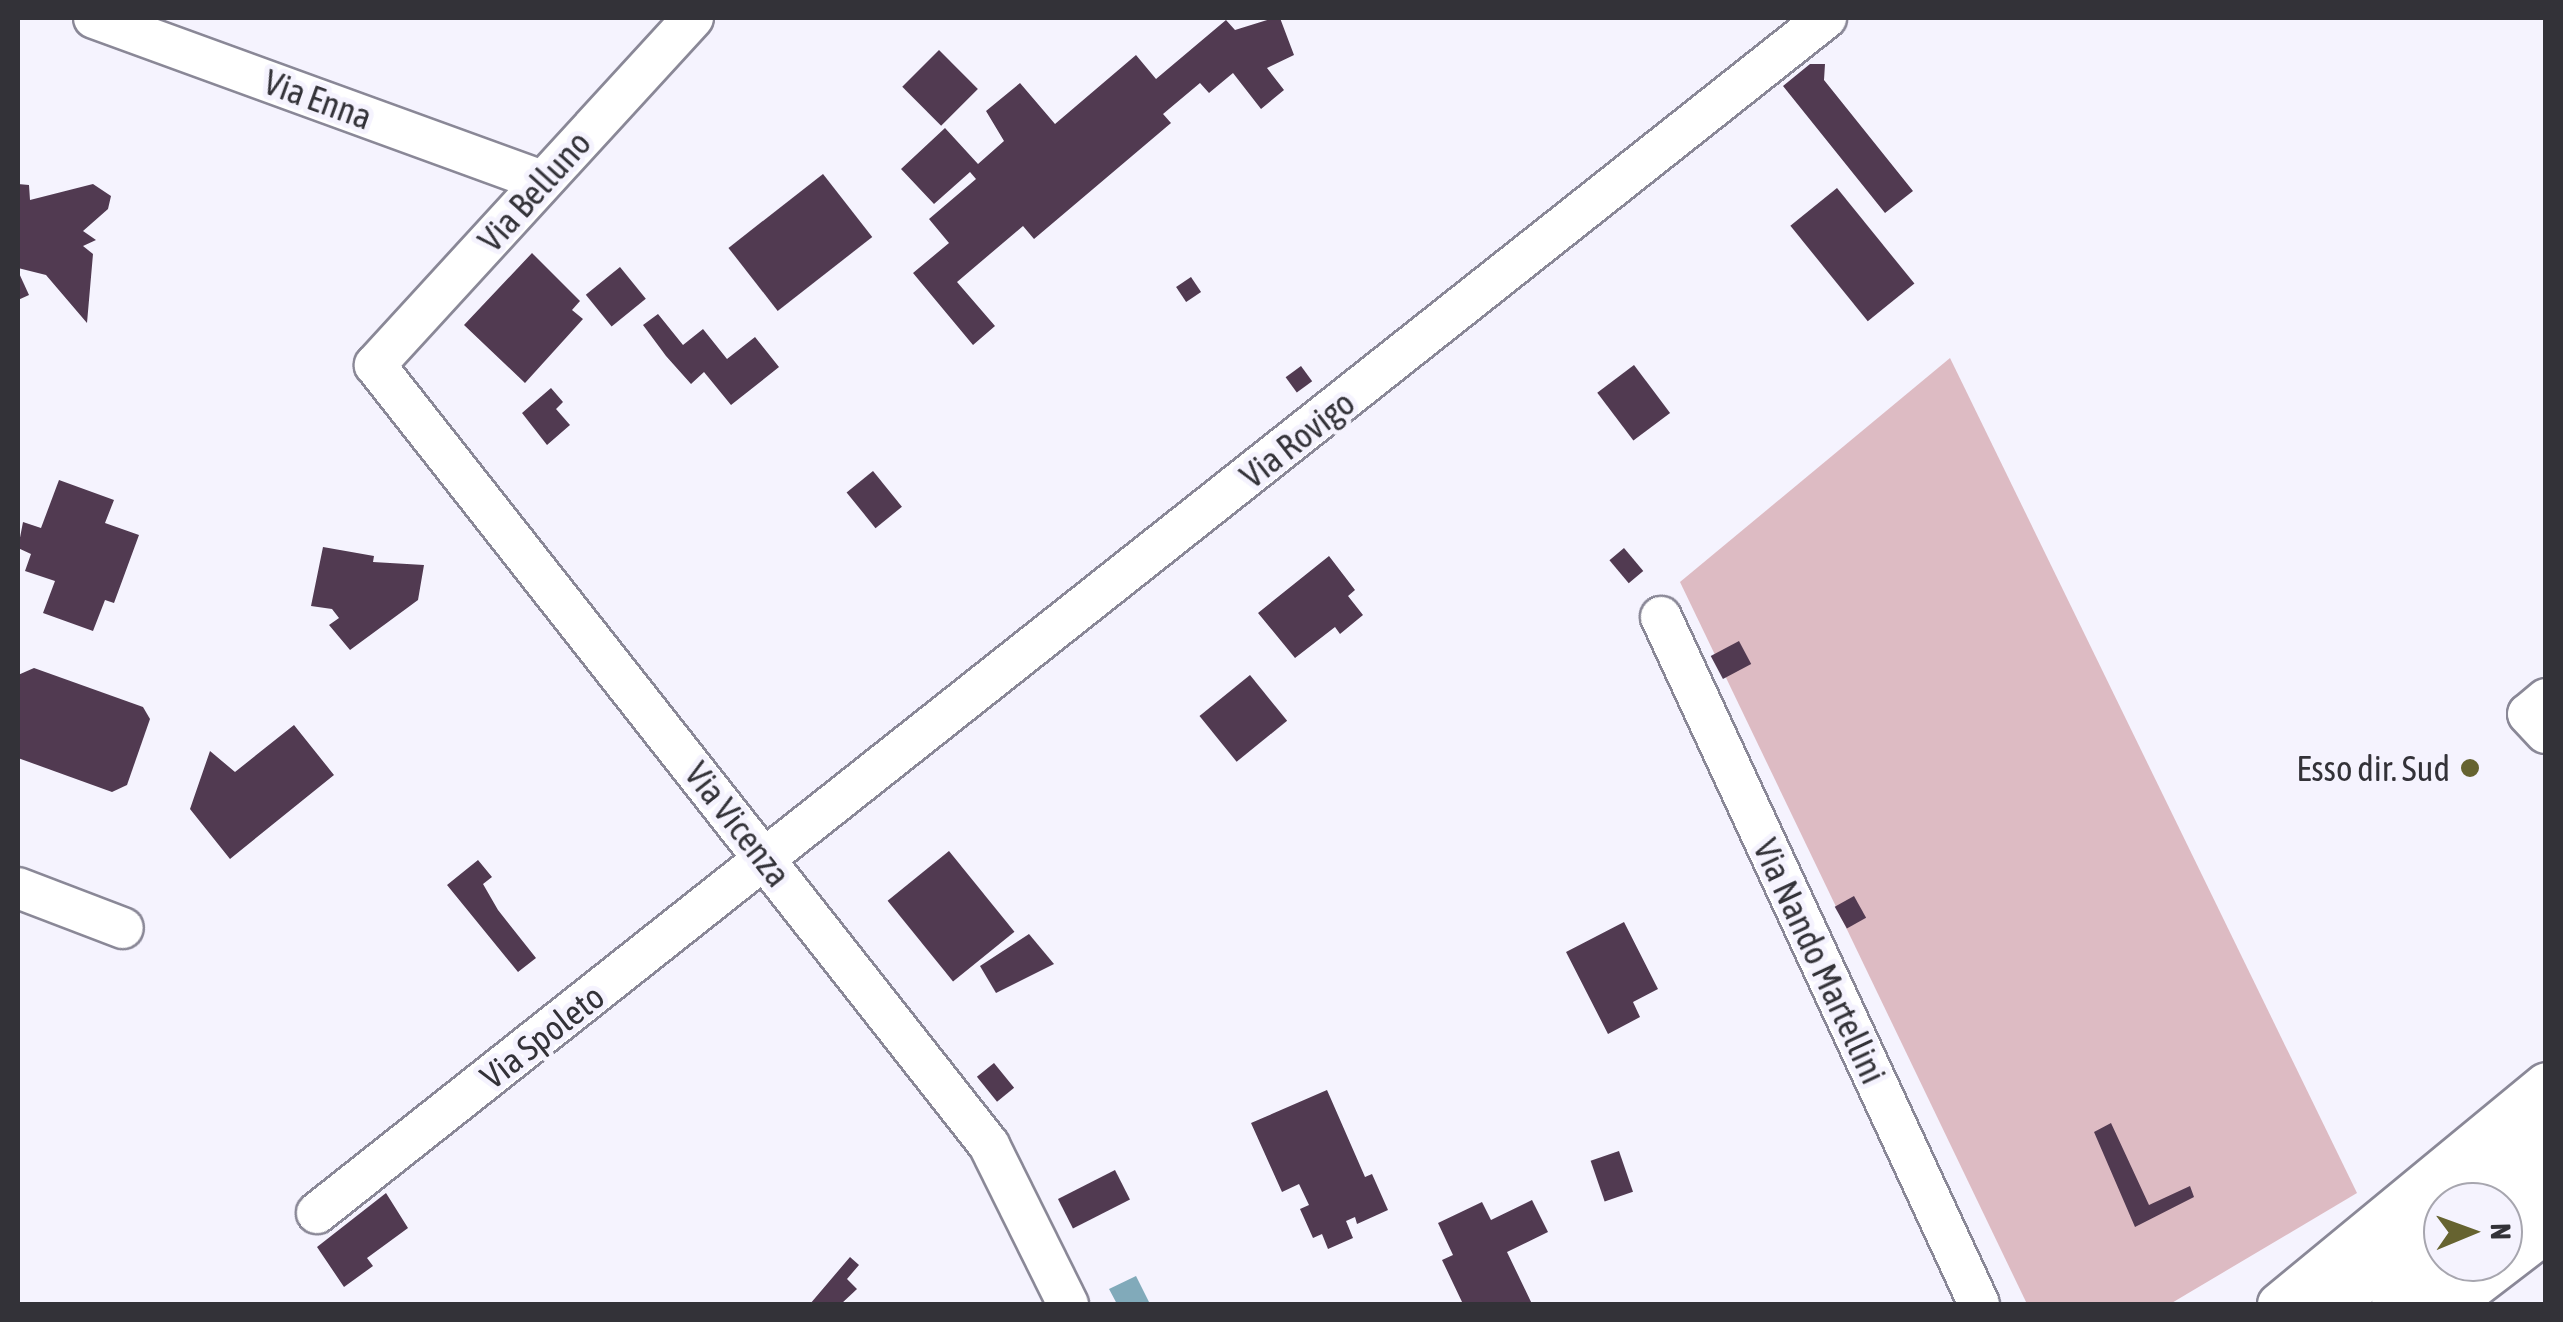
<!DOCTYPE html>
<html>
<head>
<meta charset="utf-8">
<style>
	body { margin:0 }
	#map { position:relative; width:2563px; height:1322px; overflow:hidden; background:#f5f3fe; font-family:"Asap Condensed",sans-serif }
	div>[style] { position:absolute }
	.green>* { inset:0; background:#ddbbc3 }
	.water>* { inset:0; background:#81aaba }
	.building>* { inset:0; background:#513a51; transform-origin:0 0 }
	.roads { filter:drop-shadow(2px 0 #8a8897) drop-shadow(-2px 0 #8a8897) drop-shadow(0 2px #8a8897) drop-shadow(0 -2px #8a8897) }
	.minor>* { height:40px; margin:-20px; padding:0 20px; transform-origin:20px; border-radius:20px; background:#fff }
	.highway>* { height:55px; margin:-27.5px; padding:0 27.5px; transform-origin:27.5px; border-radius:27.5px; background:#fff }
	.dots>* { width:28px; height:28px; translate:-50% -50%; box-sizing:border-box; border:5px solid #f5f3fe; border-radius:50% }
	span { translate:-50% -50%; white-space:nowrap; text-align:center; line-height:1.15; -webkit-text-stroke:10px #f5f3fe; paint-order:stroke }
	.street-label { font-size:35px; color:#333238 }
	.poi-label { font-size:35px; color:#333238 }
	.right { translate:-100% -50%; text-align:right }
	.frame { position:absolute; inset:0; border:20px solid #333238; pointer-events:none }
	.north { position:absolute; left:2423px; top:1182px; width:100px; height:100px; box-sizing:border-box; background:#f5f3fe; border:2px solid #a7a6af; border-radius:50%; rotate:89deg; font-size:28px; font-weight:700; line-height:40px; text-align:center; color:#333238 }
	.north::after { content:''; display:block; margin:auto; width:35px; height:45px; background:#666330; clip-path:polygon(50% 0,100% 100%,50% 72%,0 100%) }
</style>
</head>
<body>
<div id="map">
	<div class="green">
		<i style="clip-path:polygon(1950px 358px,2357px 1193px,2170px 1304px,2027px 1304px,1680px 582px)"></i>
	</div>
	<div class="water">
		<i style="clip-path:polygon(1136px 1276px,1150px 1304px,1117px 1304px,1109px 1289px)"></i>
	</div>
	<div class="building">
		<i style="clip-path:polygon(1274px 18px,1280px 18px,1294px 55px,1267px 68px,1284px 90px,1261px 109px,1233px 73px,1209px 93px,1200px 83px,1163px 114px,1171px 123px,1034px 239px,1023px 226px,957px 282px,995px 326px,973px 345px,913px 273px,949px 243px,929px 219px,976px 179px,970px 172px,934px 204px,901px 169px,945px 128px,978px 164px,1004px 141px,986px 111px,1020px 83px,1055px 124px,1136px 55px,1156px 79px,1226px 20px,1235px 30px)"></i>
		<i style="left:939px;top:50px;width:55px;height:52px;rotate:45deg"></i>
		<i style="clip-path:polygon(1810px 64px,1825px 64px,1824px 80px,1913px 191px,1885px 213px,1783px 86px)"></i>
		<i style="left:823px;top:174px;width:80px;height:120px;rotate:52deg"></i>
		<i style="clip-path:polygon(18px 184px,29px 185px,30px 200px,93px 184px,111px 196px,108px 209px,83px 231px,96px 240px,83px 246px,93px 254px,87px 323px,46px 275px,18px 268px)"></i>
		<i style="left:1837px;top:188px;width:123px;height:60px;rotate:51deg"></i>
		<i style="clip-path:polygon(532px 253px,580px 301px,572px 310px,583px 319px,525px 383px,464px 325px)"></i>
		<i style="left:620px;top:267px;width:41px;height:44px;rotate:51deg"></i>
		<i style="clip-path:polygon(18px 271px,29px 295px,18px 300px)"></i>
		<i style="left:1191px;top:277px;width:18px;height:18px;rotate:56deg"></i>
		<i style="clip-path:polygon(658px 314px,683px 345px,703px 329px,727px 359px,755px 337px,779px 367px,731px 405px,704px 372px,691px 384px,666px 356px,643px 325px)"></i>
		<i style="left:1634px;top:365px;width:60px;height:46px;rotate:53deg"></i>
		<i style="left:1301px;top:366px;width:19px;height:19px;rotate:54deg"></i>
		<i style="clip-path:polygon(551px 388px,563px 402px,556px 409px,570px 425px,547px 445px,522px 413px)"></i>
		<i style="left:873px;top:471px;width:46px;height:34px;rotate:51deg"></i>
		<i style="clip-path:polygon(59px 480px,114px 500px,105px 523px,139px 535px,114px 603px,105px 600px,93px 631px,43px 613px,55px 581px,25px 571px,31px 554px,18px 548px,23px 522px,41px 528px)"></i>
		<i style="clip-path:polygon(323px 547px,374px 556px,373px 562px,424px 565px,418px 600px,350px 650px,329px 625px,339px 618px,332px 609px,311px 606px)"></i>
		<i style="left:1624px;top:548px;width:30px;height:19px;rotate:50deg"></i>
		<i style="clip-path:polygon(1329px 556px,1355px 590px,1348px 596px,1363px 615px,1340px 634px,1335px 627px,1295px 658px,1258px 613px)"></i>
		<i style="left:1739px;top:641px;width:26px;height:32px;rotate:62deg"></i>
		<i style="clip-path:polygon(34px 668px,143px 707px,150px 719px,127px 785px,112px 792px,18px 758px,18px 675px)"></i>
		<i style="left:1250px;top:675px;width:59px;height:65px;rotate:51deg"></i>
		<i style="clip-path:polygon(294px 725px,334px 775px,230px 859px,190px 809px,210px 751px,235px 772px)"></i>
		<i style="left:949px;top:851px;width:104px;height:79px;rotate:51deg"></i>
		<i style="clip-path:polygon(478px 860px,492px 877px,483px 884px,498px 910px,536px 958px,518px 972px,447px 885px)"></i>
		<i style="left:1854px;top:896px;width:25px;height:22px;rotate:61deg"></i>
		<i style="clip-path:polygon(1624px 922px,1658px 989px,1633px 1002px,1640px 1017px,1608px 1034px,1566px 952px)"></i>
		<i style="clip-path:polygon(1029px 934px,1054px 964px,996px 993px,980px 966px)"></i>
		<i style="left:994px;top:1063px;width:32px;height:22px;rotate:51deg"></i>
		<i style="clip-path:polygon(1327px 1090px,1365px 1177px,1372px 1174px,1388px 1210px,1357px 1224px,1355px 1217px,1346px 1221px,1353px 1238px,1328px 1249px,1322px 1234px,1313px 1238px,1300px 1209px,1309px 1205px,1299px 1184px,1282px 1192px,1251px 1123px)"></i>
		<i style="clip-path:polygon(2111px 1123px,2149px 1205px,2190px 1186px,2194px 1197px,2135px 1227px,2094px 1132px)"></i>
		<i style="left:1619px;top:1151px;width:43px;height:30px;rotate:71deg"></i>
		<i style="left:1115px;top:1170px;width:33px;height:64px;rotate:63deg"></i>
		<i style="clip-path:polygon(386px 1193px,408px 1228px,367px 1258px,373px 1266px,344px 1287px,317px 1247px)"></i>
		<i style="clip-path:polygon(1532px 1200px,1548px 1232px,1507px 1252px,1532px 1304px,1463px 1304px,1442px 1260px,1453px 1255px,1438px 1223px,1482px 1202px,1491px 1220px)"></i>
		<i style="clip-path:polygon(850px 1257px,859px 1265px,847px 1279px,857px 1289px,841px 1304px,810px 1304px)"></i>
	</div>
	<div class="roads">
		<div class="minor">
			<i style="left:94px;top:18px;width:477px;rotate:20deg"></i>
			<i style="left:693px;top:18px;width:471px;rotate:132.5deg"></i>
			<i style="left:375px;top:365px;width:993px;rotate:51.79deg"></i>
			<i style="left:989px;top:1145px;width:178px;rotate:63.6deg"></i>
			<i style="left:1661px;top:617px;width:757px;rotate:65.16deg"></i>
			<i style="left:2546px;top:699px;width:23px;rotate:140deg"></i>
			<i style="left:2528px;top:714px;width:26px;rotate:47deg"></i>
			<i style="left:18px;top:888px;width:112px;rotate:20.9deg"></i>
			<i style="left:317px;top:1213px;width:1925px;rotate:-38.38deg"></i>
			<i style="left:2278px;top:1304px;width:347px;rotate:-39.5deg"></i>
			<i style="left:2453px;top:1304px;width:117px;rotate:-37.4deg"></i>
		</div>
		<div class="highway">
			<i style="left:2447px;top:1202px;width:129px;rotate:-40deg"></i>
			<i style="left:2503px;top:1218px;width:56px;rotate:-39.9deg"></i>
			<i style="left:2325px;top:1304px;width:154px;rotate:-40deg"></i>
			<i style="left:2399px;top:1304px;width:66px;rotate:-39.5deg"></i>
		</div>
	</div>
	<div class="dots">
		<i style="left:2470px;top:768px;background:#666330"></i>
	</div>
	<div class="street-label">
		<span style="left:318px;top:99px;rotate:20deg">Via Enna</span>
		<span style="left:534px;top:191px;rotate:-48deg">Via Belluno</span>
		<span style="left:1297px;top:439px;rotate:-38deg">Via Rovigo</span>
		<span style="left:738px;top:824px;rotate:52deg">Via Vicenza</span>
		<span style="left:1820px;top:961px;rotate:65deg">Via Nando Martellini</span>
		<span style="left:542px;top:1036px;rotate:-38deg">Via Spoleto</span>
	</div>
	<div class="poi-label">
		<span class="right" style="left:2450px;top:768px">Esso dir. Sud</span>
	</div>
	<div class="frame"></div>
	<div class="north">N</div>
</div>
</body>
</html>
